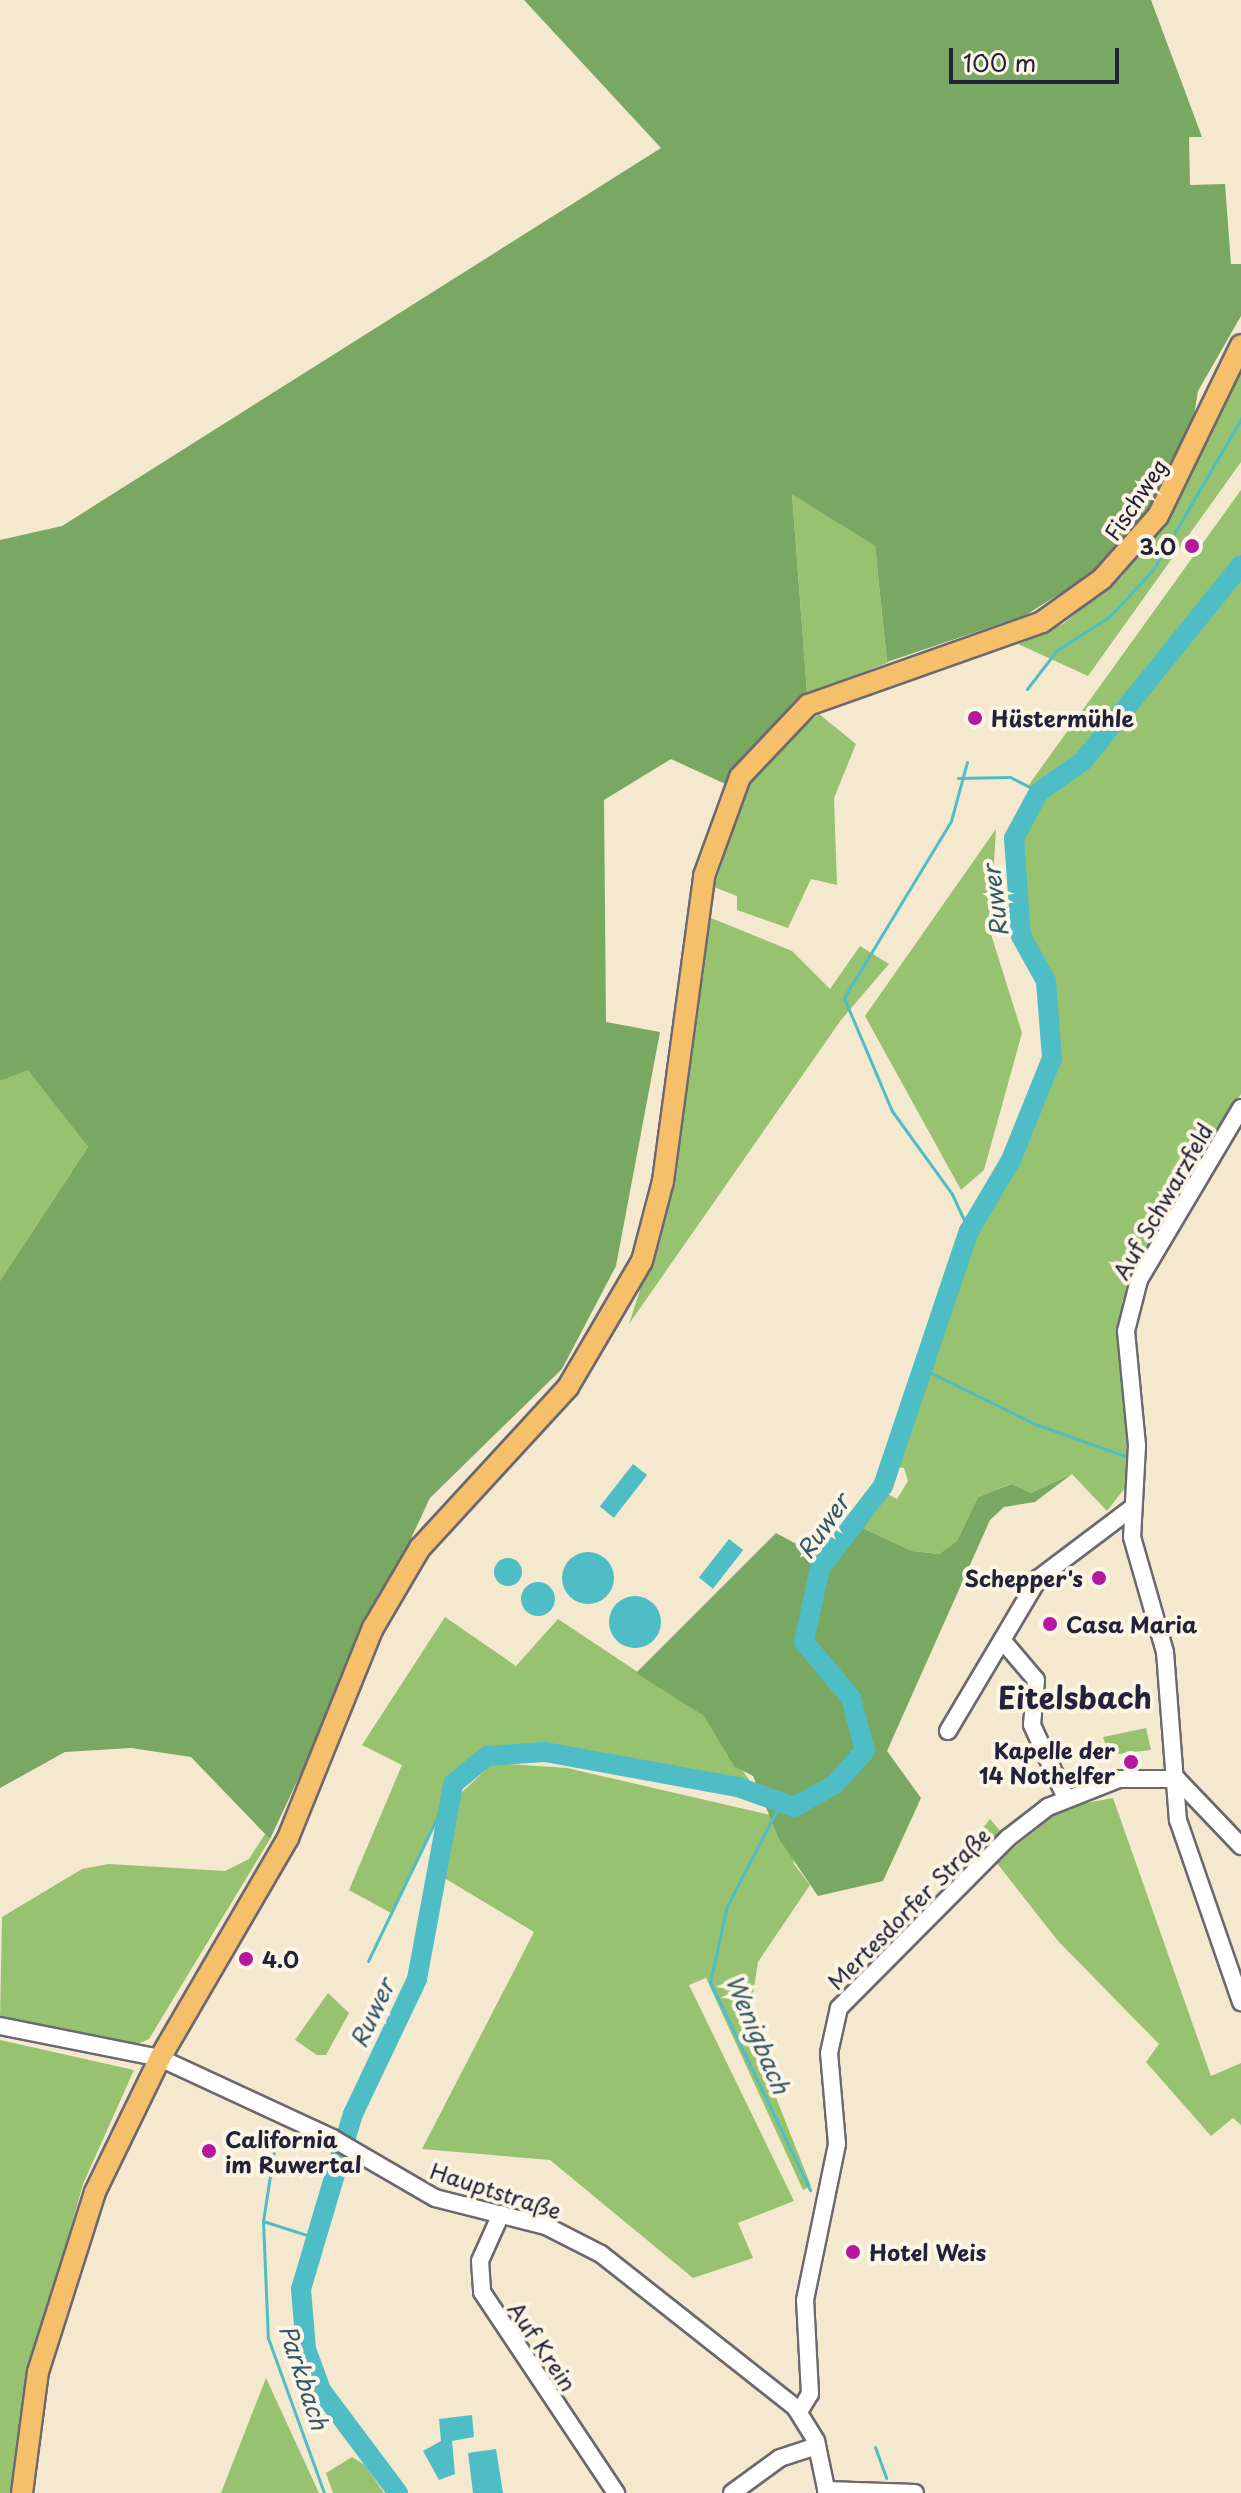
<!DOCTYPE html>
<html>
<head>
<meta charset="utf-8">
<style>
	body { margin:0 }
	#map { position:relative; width:1241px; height:2493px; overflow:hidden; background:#f4e9cf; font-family:"Playpen Sans",sans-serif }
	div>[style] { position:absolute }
	.green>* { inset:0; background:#97c270 }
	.forest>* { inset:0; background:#79a862 }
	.water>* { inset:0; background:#4fbdc5; transform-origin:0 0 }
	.round { border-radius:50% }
	.stream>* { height:3px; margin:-1.5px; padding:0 1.5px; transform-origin:1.5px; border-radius:1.5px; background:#4fbdc5 }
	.river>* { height:20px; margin:-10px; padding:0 10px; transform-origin:10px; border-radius:10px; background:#4fbdc5 }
	.roads { filter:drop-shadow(2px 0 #6c686f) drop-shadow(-2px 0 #6c686f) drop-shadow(0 2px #6c686f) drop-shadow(0 -2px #6c686f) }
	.minor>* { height:16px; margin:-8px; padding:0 8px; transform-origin:8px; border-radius:8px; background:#fff }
	.major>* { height:20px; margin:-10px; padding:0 10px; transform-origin:10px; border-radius:10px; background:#f6c06b }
	.dots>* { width:22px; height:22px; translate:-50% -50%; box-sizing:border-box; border:4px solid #fcf5e5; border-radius:50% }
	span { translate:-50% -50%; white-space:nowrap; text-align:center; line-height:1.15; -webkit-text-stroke:8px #fcf5e5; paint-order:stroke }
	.street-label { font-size:22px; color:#22223b }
	.poi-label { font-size:22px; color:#22223b; font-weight:700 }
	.right { translate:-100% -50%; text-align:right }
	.left { translate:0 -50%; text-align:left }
	.water-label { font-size:24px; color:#32586b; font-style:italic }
	.district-label { font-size:30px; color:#22223b; font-weight:700 }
	.scale { position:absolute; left:949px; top:48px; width:170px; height:36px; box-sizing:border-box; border:4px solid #22223b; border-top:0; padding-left:10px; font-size:24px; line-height:28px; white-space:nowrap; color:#22223b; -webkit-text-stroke:6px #fcf5e5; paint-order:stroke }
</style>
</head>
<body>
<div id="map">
	<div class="green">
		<i style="clip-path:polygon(1241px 367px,1241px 462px,1088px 676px,1018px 644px,1063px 624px,1122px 576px,1190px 475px)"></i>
		<i style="clip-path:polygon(1241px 490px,1241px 1094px,1122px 1302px,1128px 1484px,1107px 1511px,1072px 1474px,1031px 1493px,1010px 1484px,978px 1497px,957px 1541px,939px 1554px,912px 1551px,854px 1524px,880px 1490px,897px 1499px,908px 1481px,904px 1468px,891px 1466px,969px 1231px,1011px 1160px,1052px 1058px,1046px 981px,1021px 936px,1014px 838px,1039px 793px,1028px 786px)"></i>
		<i style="clip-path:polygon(792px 493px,875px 546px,887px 663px,830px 685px,808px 705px)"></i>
		<i style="clip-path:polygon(819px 714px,856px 744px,834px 798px,837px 885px,811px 879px,788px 928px,737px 910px,737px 896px,714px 887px,748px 785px,783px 742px)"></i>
		<i style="clip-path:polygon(996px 829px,990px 931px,1022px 1033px,984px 1170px,961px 1190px,865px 1016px)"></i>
		<i style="clip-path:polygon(711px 918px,792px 951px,830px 989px,860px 946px,889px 964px,841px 1020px,629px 1324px,650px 1259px)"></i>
		<i style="clip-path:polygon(28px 1069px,88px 1147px,0 1281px,0 1081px)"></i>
		<i style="clip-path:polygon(445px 1617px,516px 1666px,558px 1619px,704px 1716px,760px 1795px,545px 1752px,487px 1756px,453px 1784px,391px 1913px,349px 1890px,402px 1765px,362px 1745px)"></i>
		<i style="clip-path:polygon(1146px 1728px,1151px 1750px,1109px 1755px,1103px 1737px)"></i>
		<i style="clip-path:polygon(493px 1763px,567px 1768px,788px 1819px,794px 1864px,810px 1885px,758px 1962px,748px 2027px,811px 2186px,803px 2190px,706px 1978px,689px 1985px,794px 2201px,738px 2223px,753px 2258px,693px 2278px,550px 2160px,422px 2149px,534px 1932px,441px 1876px,459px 1795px)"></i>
		<i style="clip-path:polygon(1113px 1798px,1211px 2076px,1241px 2063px,1241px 2125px,1233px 2118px,1211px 2136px,1146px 2062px,1159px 2044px,1058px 1941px,996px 1862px,1065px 1807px)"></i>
		<i style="clip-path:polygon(990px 1819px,1002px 1833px,980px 1853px,970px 1844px)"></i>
		<i style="clip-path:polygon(265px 1834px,270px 1839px,149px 2039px,135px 2045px,0 2019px,2px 1917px,82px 1869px,109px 1864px,225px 1871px,249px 1859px)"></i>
		<i style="clip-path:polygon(328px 1993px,349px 2013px,326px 2055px,317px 2055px,295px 2040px)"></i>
		<i style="clip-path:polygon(0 2040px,134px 2070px,83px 2184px,22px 2404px,10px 2493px,0 2493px)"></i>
		<i style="clip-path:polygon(266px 2378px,319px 2493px,221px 2493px)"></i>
		<i style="clip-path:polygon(352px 2457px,365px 2465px,384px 2493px,333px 2493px,326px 2473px)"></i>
	</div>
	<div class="forest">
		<i style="clip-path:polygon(524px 0,1151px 0,1202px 137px,1189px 137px,1190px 185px,1225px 184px,1231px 264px,1241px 264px,1241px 316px,1198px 391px,1191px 434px,1174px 473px,1140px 528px,1102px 567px,1026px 615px,887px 662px,875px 546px,792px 494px,808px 705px,734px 788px,671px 759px,604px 800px,606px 1022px,660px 1032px,616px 1266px,562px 1369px,430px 1498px,270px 1839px,191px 1757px,131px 1748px,65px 1752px,0 1788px,0 1281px,88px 1147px,28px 1070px,0 1081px,0 540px,62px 526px,661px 148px)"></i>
		<i style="clip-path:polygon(1072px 1474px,1035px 1502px,1004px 1507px,990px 1520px,887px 1751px,921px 1798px,883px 1881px,818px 1896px,779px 1839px,753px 1776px,734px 1766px,704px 1716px,636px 1673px,776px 1533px,826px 1560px,854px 1524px,912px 1551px,939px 1554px,957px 1541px,978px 1497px,1011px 1484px,1031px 1493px)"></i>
	</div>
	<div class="water">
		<i style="left:633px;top:1464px;width:18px;height:54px;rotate:38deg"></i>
		<i style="left:729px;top:1539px;width:18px;height:49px;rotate:38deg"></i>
		<i class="round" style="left:562px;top:1552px;width:52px;height:52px"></i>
		<i class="round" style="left:494px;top:1558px;width:28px;height:28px"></i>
		<i class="round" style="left:521px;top:1582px;width:34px;height:34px"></i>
		<i class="round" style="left:609px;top:1596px;width:52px;height:52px"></i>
		<i style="clip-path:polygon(472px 2415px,474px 2437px,452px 2441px,455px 2474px,439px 2480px,423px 2451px,441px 2441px,439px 2419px)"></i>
		<i style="clip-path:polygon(496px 2449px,503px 2493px,473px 2493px,468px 2453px)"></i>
	</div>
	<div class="stream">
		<i style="left:1027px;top:689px;width:49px;rotate:-52.4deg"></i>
		<i style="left:1057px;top:650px;width:62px;rotate:-32.4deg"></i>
		<i style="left:1109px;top:617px;width:64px;rotate:-46.9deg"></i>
		<i style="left:1153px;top:570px;width:175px;rotate:-59.8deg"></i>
		<i style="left:967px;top:762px;width:61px;rotate:105.2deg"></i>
		<i style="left:951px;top:821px;width:207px;rotate:121.2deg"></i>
		<i style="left:844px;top:998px;width:123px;rotate:67deg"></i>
		<i style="left:892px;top:1111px;width:102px;rotate:54.1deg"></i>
		<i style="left:952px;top:1194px;width:41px;rotate:65.3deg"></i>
		<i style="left:958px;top:778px;width:52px;rotate:-1.1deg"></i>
		<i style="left:1010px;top:777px;width:33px;rotate:27deg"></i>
		<i style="left:927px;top:1371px;width:120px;rotate:26.1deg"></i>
		<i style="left:1035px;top:1424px;width:96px;rotate:19.6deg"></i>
		<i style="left:781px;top:1802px;width:117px;rotate:117.4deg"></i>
		<i style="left:727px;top:1906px;width:78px;rotate:102.6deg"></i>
		<i style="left:710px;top:1982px;width:231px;rotate:64.3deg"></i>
		<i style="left:368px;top:1961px;width:196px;rotate:-64.3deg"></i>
		<i style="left:274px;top:2150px;width:72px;rotate:98.8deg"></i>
		<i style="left:263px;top:2221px;width:117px;rotate:87.6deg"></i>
		<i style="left:268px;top:2338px;width:165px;rotate:70.1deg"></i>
		<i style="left:263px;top:2221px;width:56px;rotate:17.8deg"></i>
		<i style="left:875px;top:2447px;width:33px;rotate:70deg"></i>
	</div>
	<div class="river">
		<i style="left:398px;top:2493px;width:129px;rotate:-126.8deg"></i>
		<i style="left:321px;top:2390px;width:44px;rotate:-110.1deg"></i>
		<i style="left:306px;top:2349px;width:60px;rotate:-94.8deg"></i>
		<i style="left:301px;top:2289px;width:183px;rotate:-73.5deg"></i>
		<i style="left:353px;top:2114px;width:149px;rotate:-64.6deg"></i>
		<i style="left:417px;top:1979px;width:198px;rotate:-79.5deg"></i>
		<i style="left:453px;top:1784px;width:44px;rotate:-39.5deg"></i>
		<i style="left:487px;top:1756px;width:58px;rotate:-3.9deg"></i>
		<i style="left:545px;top:1752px;width:196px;rotate:10.3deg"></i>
		<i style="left:738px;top:1787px;width:59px;rotate:19.7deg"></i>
		<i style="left:794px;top:1807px;width:46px;rotate:-28.8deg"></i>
		<i style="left:834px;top:1785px;width:46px;rotate:-47.6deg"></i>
		<i style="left:865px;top:1751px;width:55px;rotate:-104.8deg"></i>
		<i style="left:851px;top:1698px;width:73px;rotate:-130deg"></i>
		<i style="left:804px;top:1642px;width:76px;rotate:-77.8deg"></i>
		<i style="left:820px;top:1568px;width:103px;rotate:-52.5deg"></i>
		<i style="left:883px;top:1486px;width:269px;rotate:-71.4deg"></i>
		<i style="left:969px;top:1231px;width:82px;rotate:-59.4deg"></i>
		<i style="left:1011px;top:1160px;width:110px;rotate:-68.1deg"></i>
		<i style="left:1052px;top:1058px;width:77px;rotate:-94.5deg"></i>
		<i style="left:1046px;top:981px;width:51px;rotate:-119.1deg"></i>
		<i style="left:1021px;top:936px;width:98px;rotate:-94.1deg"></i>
		<i style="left:1014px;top:838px;width:52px;rotate:-61.5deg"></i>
		<i style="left:1039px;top:792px;width:54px;rotate:-35.2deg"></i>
		<i style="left:1083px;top:761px;width:252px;rotate:-51.1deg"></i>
	</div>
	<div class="roads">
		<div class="minor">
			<i style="left:1241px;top:1108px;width:200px;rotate:120.7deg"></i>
			<i style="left:1139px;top:1280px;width:53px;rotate:104.3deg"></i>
			<i style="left:1126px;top:1331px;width:116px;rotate:84.5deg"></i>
			<i style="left:1137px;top:1446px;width:91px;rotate:93.1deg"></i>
			<i style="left:1132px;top:1537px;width:120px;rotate:74deg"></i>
			<i style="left:1165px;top:1652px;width:169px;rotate:85.6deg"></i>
			<i style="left:1178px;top:1820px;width:193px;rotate:70.9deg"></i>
			<i style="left:1002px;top:1640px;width:52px;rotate:49.6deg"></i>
			<i style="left:1036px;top:1680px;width:45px;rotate:95.1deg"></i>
			<i style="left:1032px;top:1725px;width:78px;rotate:65.1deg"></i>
			<i style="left:948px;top:1731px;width:178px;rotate:-59.3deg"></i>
			<i style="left:1039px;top:1578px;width:116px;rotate:-37deg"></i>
			<i style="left:1177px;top:1779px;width:93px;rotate:46.3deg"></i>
			<i style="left:0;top:2026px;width:163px;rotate:11.3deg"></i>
			<i style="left:160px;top:2058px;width:190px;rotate:24.9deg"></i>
			<i style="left:332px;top:2138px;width:119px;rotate:30.2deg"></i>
			<i style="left:435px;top:2198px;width:114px;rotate:14.2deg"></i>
			<i style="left:546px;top:2226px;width:62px;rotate:27deg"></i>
			<i style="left:601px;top:2254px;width:247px;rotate:38.3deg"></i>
			<i style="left:795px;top:2407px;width:40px;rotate:58deg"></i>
			<i style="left:816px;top:2441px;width:53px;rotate:78.1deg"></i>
			<i style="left:501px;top:2214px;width:51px;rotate:114.1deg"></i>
			<i style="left:480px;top:2261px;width:31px;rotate:86deg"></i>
			<i style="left:482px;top:2292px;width:242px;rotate:56.3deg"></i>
			<i style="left:799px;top:2412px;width:21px;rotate:-59deg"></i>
			<i style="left:810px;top:2394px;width:94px;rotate:-93deg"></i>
			<i style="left:805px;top:2300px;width:159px;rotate:-78.4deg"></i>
			<i style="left:837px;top:2144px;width:91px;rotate:-95deg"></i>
			<i style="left:829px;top:2053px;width:46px;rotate:-77.5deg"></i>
			<i style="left:839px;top:2008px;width:240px;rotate:-45.2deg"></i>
			<i style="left:1008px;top:1838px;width:51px;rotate:-37.8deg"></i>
			<i style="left:1048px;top:1807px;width:76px;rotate:-21.5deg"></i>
			<i style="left:1119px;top:1779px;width:58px"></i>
			<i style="left:826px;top:2490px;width:89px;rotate:1.9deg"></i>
			<i style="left:732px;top:2493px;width:59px;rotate:-36.1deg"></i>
			<i style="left:780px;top:2458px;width:39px;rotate:-18deg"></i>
		</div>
		<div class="major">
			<i style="left:22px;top:2493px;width:122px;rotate:-82.5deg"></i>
			<i style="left:38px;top:2372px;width:189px;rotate:-72.4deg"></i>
			<i style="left:95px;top:2192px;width:149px;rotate:-64.1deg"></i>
			<i style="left:160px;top:2058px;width:255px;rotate:-59.8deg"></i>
			<i style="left:288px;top:1838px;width:227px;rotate:-68deg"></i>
			<i style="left:373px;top:1628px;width:93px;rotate:-59.6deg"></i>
			<i style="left:420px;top:1548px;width:219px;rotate:-47.4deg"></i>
			<i style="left:568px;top:1387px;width:146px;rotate:-59.6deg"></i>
			<i style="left:642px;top:1261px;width:83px;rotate:-75.3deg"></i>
			<i style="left:663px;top:1181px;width:308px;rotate:-82.3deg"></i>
			<i style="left:704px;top:876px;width:105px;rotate:-70deg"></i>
			<i style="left:740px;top:777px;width:99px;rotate:-46.6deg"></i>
			<i style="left:808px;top:705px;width:248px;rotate:-19.5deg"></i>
			<i style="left:1042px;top:622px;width:74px;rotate:-35.6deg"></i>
			<i style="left:1102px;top:579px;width:84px;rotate:-48.4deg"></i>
			<i style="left:1158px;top:516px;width:190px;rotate:-64.1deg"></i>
		</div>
	</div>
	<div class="dots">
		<i style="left:1192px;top:546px;background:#b5179e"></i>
		<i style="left:975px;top:718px;background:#b5179e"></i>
		<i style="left:1099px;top:1578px;background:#b5179e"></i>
		<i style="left:1050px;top:1624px;background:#b5179e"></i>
		<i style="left:1131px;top:1762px;background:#b5179e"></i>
		<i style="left:246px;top:1959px;background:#b5179e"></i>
		<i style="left:209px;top:2151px;background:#b5179e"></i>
		<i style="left:853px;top:2252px;background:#b5179e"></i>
	</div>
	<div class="street-label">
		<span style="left:1135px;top:499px;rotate:-56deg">Fischweg</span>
		<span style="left:1162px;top:1201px;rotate:-60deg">Auf Schwarzfeld</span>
		<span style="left:908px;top:1908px;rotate:-45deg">Mertesdorfer Straße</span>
		<span style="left:496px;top:2190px;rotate:18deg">Hauptstraße</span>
		<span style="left:543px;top:2346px;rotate:56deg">Auf Krein</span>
	</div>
	<div class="poi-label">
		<span class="right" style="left:1176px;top:546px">3.0</span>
		<span class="left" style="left:991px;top:718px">Hüstermühle</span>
		<span class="right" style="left:1083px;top:1578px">Schepper's</span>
		<span class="left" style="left:1066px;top:1624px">Casa Maria</span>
		<span class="right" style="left:1115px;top:1762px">Kapelle der<br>14 Nothelfer</span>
		<span class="left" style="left:262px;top:1959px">4.0</span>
		<span class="left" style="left:225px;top:2151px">California<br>im Ruwertal</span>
		<span class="left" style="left:869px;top:2252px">Hotel Weis</span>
	</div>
	<div class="water-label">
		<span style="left:995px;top:901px;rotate:-97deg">Ruwer</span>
		<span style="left:823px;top:1526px;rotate:-55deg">Ruwer</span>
		<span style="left:372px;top:2013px;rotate:-65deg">Ruwer</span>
		<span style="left:758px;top:2034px;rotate:67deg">Wenigbach</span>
		<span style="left:304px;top:2377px;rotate:72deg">Parkbach</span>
	</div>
	<div class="district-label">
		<span style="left:1075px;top:1697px">Eitelsbach</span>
	</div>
	<div class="scale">100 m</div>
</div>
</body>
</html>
